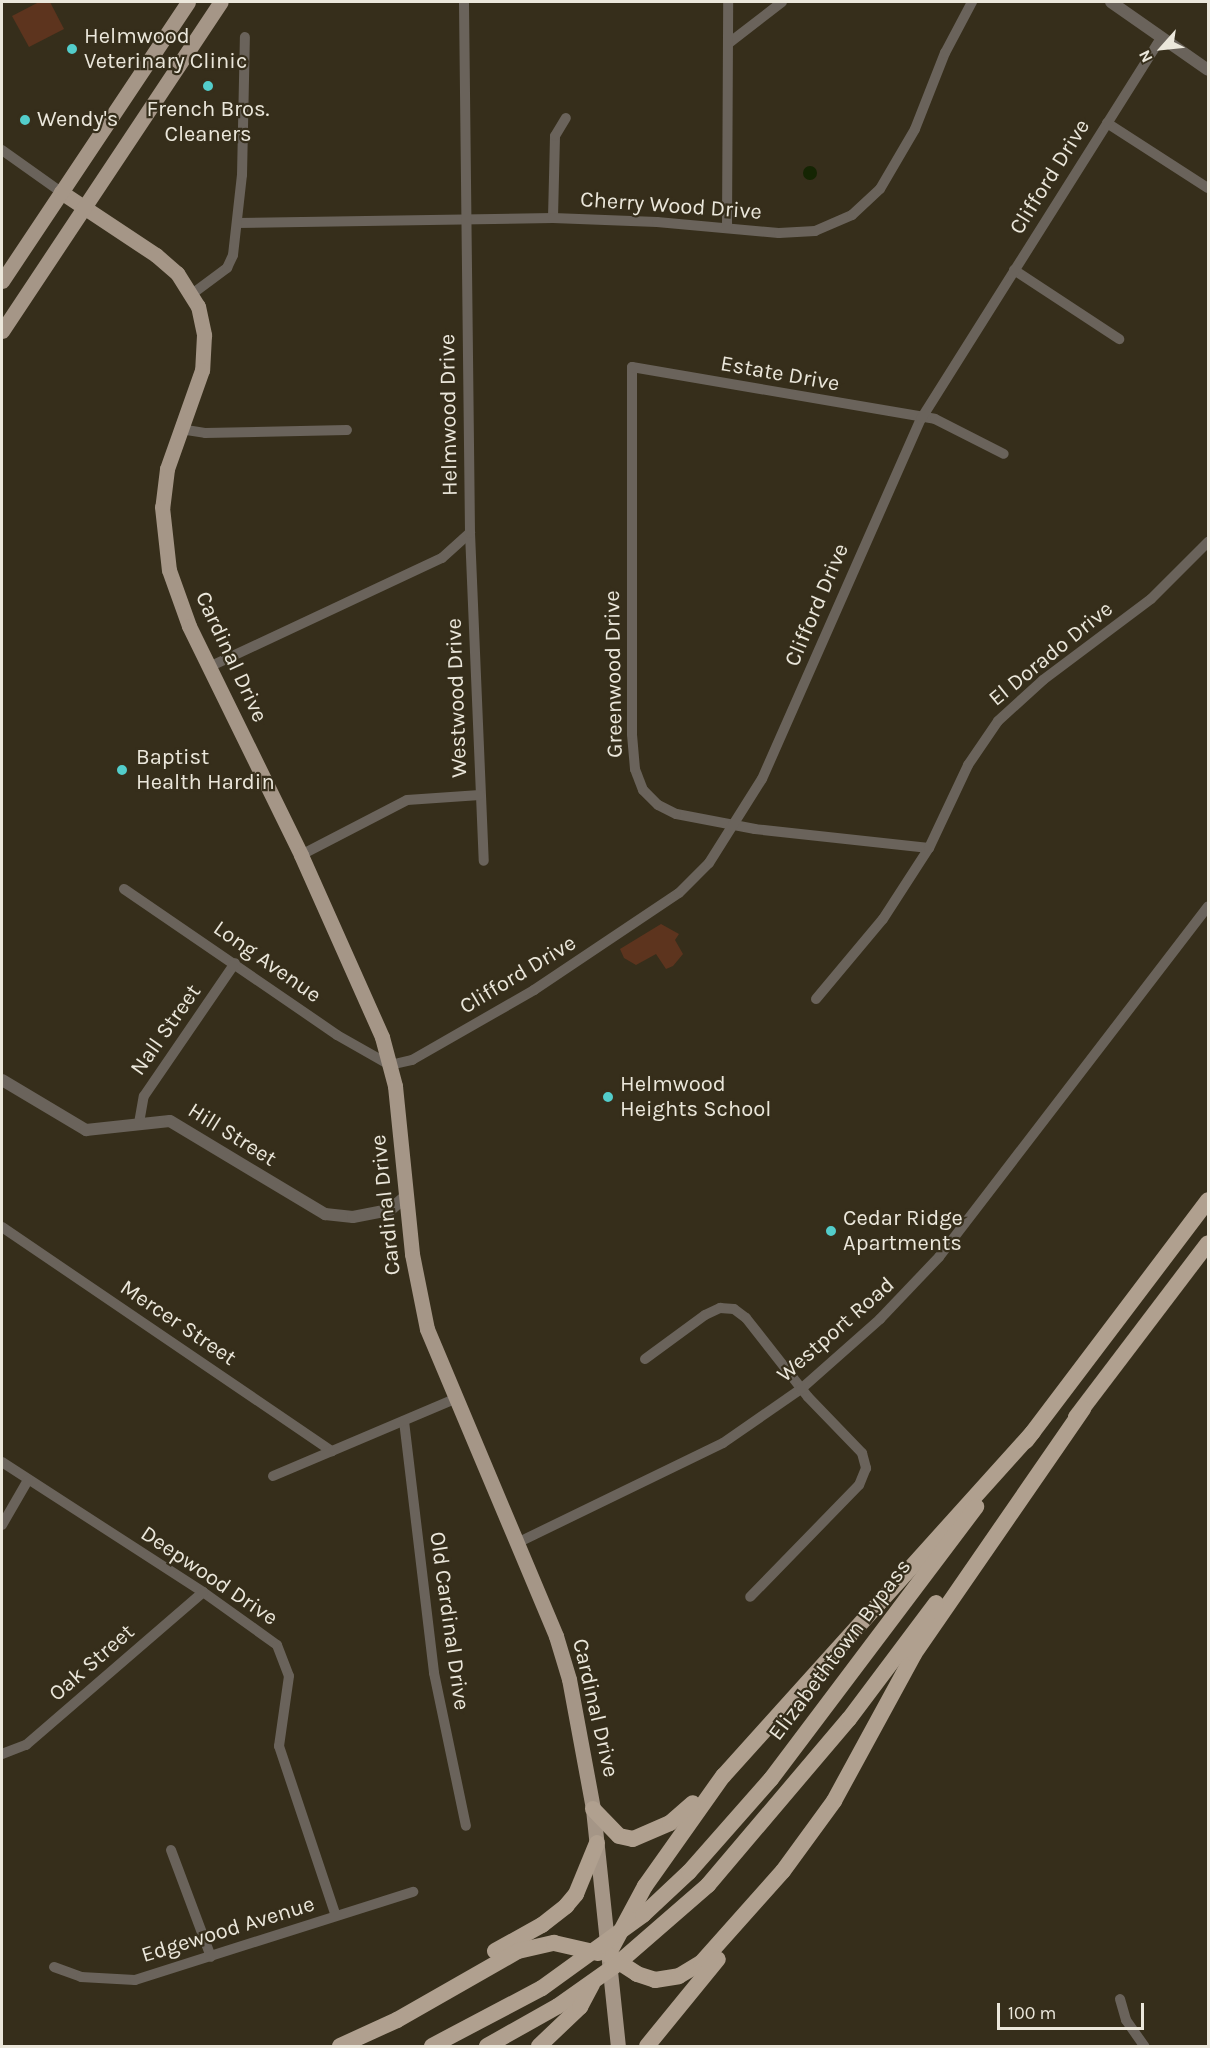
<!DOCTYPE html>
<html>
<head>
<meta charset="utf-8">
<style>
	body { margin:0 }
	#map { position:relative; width:1210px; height:2048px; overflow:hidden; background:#362e1b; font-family:Karla,sans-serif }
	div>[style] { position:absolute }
	.green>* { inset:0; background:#5d341e }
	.water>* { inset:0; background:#152503 }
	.round { border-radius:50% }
	.minor>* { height:10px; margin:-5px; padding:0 5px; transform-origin:5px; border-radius:5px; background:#6a635b }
	.tertiary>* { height:12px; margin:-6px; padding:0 6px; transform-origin:6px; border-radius:6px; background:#6a635b }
	.primary>* { height:15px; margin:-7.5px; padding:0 7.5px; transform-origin:7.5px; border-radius:7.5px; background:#a59687 }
	.trunk>* { height:16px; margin:-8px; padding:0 8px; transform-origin:8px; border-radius:8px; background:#b0a08f }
	.dots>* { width:16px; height:16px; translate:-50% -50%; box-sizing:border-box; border:3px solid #362e1b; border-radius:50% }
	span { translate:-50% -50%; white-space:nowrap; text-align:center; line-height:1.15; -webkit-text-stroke:4.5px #362e1b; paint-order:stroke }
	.poi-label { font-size:22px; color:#ebe7db }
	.left { translate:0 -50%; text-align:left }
	.street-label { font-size:22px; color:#ebe7db }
	.frame { position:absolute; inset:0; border:3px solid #ebe7db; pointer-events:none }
	.north { position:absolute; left:1132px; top:18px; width:60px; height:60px; -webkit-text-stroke:4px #362e1b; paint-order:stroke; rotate:243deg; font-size:16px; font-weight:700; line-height:24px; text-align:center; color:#ebe7db }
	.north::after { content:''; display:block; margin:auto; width:21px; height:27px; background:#ebe7db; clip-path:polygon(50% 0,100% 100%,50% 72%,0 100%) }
	.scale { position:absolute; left:997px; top:2003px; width:147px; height:27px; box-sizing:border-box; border:3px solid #ebe7db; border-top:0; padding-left:8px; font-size:18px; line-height:21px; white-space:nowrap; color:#ebe7db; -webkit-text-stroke:4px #362e1b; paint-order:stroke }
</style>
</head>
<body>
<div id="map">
	<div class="green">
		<i style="clip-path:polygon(39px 2px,50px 2px,64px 29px,29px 47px,12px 16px)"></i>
		<i style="clip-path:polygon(661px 924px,679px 934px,675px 940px,683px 954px,673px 966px,666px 969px,656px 954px,636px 965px,624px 958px,620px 949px)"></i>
	</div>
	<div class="water">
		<i class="round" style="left:803px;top:166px;width:14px;height:14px"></i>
	</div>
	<div class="minor">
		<i style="left:729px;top:43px;width:67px;rotate:-37.7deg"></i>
		<i style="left:1107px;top:123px;width:120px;rotate:32.8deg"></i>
		<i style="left:2px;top:150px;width:72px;rotate:35.4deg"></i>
		<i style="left:553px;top:218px;width:82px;rotate:-88.6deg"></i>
		<i style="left:555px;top:136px;width:21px;rotate:-59deg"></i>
		<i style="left:237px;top:223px;width:316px;rotate:-0.9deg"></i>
		<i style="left:553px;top:218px;width:104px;rotate:2.2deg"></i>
		<i style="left:657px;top:222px;width:122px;rotate:5.2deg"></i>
		<i style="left:779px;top:233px;width:36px;rotate:-3deg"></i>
		<i style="left:815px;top:231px;width:40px;rotate:-23.4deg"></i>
		<i style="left:852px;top:215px;width:38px;rotate:-43deg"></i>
		<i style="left:880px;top:189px;width:69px;rotate:-59.7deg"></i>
		<i style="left:915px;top:129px;width:82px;rotate:-68.5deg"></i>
		<i style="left:945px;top:53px;width:58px;rotate:-62.1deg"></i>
		<i style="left:727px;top:228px;width:226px;rotate:-89.7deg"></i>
		<i style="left:1014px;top:270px;width:126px;rotate:33.3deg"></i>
		<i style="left:192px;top:294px;width:44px;rotate:-36.6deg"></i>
		<i style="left:227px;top:268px;width:14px;rotate:-65deg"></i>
		<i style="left:233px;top:255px;width:81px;rotate:-83.6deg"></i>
		<i style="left:242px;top:175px;width:138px;rotate:-88.8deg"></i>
		<i style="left:180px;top:429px;width:25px;rotate:9deg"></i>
		<i style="left:205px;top:433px;width:142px;rotate:-1.2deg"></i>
		<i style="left:470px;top:533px;width:328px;rotate:87.6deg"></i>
		<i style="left:209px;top:667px;width:257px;rotate:-25.1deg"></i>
		<i style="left:442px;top:558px;width:38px;rotate:-42deg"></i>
		<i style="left:470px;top:533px;width:531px;rotate:-90.65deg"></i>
		<i style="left:929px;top:848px;width:175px;rotate:-173.8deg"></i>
		<i style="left:755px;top:829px;width:80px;rotate:-169.2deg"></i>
		<i style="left:676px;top:814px;width:20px;rotate:-153deg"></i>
		<i style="left:658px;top:805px;width:21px;rotate:-135deg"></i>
		<i style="left:643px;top:790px;width:22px;rotate:-111deg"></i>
		<i style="left:635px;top:769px;width:35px;rotate:-95deg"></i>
		<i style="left:632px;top:734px;width:367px;rotate:-90deg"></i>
		<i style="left:632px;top:367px;width:307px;rotate:9.7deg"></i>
		<i style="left:935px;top:419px;width:77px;rotate:26.9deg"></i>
		<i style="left:301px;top:855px;width:119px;rotate:-27.4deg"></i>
		<i style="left:407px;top:800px;width:73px;rotate:-3.9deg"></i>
		<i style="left:124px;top:889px;width:258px;rotate:34.4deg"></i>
		<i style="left:337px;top:1035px;width:61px;rotate:29.5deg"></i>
		<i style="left:390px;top:1065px;width:23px;rotate:-13deg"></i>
		<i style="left:412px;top:1060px;width:141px;rotate:-29.8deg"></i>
		<i style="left:534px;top:990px;width:174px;rotate:-33.8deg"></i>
		<i style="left:679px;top:893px;width:42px;rotate:-45deg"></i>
		<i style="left:709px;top:863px;width:99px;rotate:-57.8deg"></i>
		<i style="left:762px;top:779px;width:394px;rotate:-66.2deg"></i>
		<i style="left:921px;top:419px;width:449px;rotate:-57.8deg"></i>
		<i style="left:816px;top:999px;width:104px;rotate:-50.1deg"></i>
		<i style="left:883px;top:919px;width:85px;rotate:-57.1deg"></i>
		<i style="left:929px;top:848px;width:92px;rotate:-64.8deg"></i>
		<i style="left:968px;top:765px;width:53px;rotate:-55.7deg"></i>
		<i style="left:998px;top:721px;width:61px;rotate:-42.3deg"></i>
		<i style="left:1043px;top:680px;width:135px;rotate:-36.9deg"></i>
		<i style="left:1151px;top:599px;width:81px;rotate:-45deg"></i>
		<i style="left:139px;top:1123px;width:27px;rotate:-80deg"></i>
		<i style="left:144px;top:1096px;width:161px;rotate:-55.6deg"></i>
		<i style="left:2px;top:1227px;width:399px;rotate:34.2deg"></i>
		<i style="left:645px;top:1359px;width:74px;rotate:-36.3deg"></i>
		<i style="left:705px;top:1315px;width:17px;rotate:-25deg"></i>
		<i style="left:720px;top:1308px;width:14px;rotate:4deg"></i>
		<i style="left:734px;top:1309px;width:15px;rotate:37deg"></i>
		<i style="left:746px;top:1318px;width:100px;rotate:51.9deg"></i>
		<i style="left:808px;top:1397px;width:78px;rotate:46deg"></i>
		<i style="left:862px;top:1453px;width:16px;rotate:75deg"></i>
		<i style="left:866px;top:1468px;width:18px;rotate:112deg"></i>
		<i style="left:859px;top:1485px;width:156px;rotate:134.2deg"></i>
		<i style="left:404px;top:1421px;width:254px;rotate:83.2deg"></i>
		<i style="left:434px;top:1673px;width:156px;rotate:78.2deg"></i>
		<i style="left:2px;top:1462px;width:239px;rotate:32.9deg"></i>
		<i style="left:203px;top:1592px;width:91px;rotate:35.6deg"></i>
		<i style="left:277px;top:1645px;width:33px;rotate:69deg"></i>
		<i style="left:289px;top:1676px;width:71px;rotate:98.1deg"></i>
		<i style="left:279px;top:1746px;width:179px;rotate:71.5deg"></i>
		<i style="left:273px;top:1476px;width:197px;rotate:-23deg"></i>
		<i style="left:2px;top:1525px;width:52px;rotate:-60deg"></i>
		<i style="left:517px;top:1543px;width:229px;rotate:-25.9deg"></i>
		<i style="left:723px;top:1443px;width:95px;rotate:-34.7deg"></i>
		<i style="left:801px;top:1389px;width:106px;rotate:-41.5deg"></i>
		<i style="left:880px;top:1319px;width:86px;rotate:-46.4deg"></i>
		<i style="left:939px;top:1257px;width:442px;rotate:-52.5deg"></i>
		<i style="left:2px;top:1754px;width:26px;rotate:-21deg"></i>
		<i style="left:26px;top:1745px;width:234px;rotate:-40.8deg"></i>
		<i style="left:171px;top:1850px;width:114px;rotate:69.5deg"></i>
		<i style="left:54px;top:1967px;width:29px;rotate:20deg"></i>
		<i style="left:81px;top:1977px;width:54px;rotate:3.2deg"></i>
		<i style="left:135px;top:1980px;width:292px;rotate:-17.6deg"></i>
		<i style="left:1120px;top:1999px;width:22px;rotate:74deg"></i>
		<i style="left:1126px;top:2020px;width:32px;rotate:55deg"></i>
	</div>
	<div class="tertiary">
		<i style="left:1111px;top:2px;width:118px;rotate:35deg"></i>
		<i style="left:2px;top:1080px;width:98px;rotate:30.8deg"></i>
		<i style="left:86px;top:1130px;width:84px;rotate:-6.1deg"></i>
		<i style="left:170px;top:1121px;width:181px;rotate:31deg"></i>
		<i style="left:325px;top:1214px;width:28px;rotate:6deg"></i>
		<i style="left:353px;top:1217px;width:38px;rotate:-11deg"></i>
		<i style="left:390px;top:1210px;width:20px;rotate:-41deg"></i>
	</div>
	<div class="primary">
		<i style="left:61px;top:192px;width:114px;rotate:33.6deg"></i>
		<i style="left:156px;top:255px;width:28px;rotate:41deg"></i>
		<i style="left:177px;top:273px;width:39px;rotate:58deg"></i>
		<i style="left:198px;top:306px;width:30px;rotate:78deg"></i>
		<i style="left:204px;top:335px;width:35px;rotate:93deg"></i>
		<i style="left:202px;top:370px;width:105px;rotate:109.5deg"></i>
		<i style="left:167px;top:469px;width:38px;rotate:97deg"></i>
		<i style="left:162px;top:507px;width:63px;rotate:83.7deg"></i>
		<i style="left:169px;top:570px;width:59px;rotate:70.3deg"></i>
		<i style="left:189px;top:626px;width:255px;rotate:63.9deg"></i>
		<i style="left:301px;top:855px;width:199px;rotate:66deg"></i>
		<i style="left:382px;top:1037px;width:51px;rotate:75.1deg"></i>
		<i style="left:395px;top:1086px;width:169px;rotate:84.2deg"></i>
		<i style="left:412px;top:1254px;width:76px;rotate:78.7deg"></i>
		<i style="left:427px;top:1329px;width:333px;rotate:67.2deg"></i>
		<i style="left:556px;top:1636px;width:45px;rotate:73.2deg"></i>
		<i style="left:569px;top:1679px;width:132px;rotate:79.5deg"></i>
		<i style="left:593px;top:1809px;width:238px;rotate:84deg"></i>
		<i style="left:2px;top:281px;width:335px;rotate:-56.3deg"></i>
		<i style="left:2px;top:331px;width:395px;rotate:-56.4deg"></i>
	</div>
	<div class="trunk">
		<i style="left:1076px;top:1417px;width:218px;rotate:-52.8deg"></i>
		<i style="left:1033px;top:1432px;width:463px;rotate:132deg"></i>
		<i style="left:723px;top:1776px;width:135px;rotate:125.3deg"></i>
		<i style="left:645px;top:1886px;width:78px;rotate:118.2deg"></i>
		<i style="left:608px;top:1955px;width:35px;rotate:33deg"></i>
		<i style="left:637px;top:1974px;width:19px;rotate:18deg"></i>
		<i style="left:655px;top:1980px;width:24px;rotate:-9deg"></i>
		<i style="left:679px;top:1976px;width:26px;rotate:-31deg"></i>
		<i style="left:701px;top:1963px;width:123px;rotate:-48.3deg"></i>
		<i style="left:783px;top:1871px;width:87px;rotate:-53.9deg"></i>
		<i style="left:834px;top:1801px;width:167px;rotate:-61.4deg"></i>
		<i style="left:914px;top:1654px;width:298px;rotate:-55.4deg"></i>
		<i style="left:1026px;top:1441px;width:302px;rotate:-52.9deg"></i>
		<i style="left:593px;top:1809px;width:37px;rotate:46deg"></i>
		<i style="left:619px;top:1836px;width:14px;rotate:12deg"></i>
		<i style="left:633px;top:1839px;width:40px;rotate:-23.4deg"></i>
		<i style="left:670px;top:1823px;width:30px;rotate:-41deg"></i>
		<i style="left:495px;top:1951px;width:54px;rotate:-29deg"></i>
		<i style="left:542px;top:1925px;width:31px;rotate:-38deg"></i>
		<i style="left:566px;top:1906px;width:16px;rotate:-50deg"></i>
		<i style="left:576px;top:1894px;width:55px;rotate:-67.6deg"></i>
		<i style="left:340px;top:2046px;width:63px;rotate:-24.5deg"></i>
		<i style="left:397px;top:2020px;width:139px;rotate:-29.7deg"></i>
		<i style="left:518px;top:1951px;width:37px;rotate:-13deg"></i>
		<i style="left:554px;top:1943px;width:45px;rotate:12.8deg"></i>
		<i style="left:432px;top:2046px;width:124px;rotate:-27.8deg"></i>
		<i style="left:542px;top:1988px;width:125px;rotate:-35.9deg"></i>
		<i style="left:643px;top:1915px;width:63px;rotate:-43.1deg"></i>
		<i style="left:689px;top:1872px;width:124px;rotate:-48.6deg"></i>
		<i style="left:771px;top:1779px;width:341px;rotate:-53deg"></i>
		<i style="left:487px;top:2046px;width:81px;rotate:-29.4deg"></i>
		<i style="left:558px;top:2006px;width:71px;rotate:-35.3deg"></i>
		<i style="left:616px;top:1965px;width:122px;rotate:-41deg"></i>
		<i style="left:708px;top:1885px;width:218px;rotate:-49.7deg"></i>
		<i style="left:849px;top:1719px;width:145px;rotate:-53.1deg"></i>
		<i style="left:539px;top:2046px;width:57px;rotate:-43.6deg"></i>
		<i style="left:580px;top:2007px;width:26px;rotate:-62deg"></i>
		<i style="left:647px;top:2046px;width:112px;rotate:-50.8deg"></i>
	</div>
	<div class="dots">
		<i style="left:72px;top:49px;background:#53cdcb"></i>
		<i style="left:208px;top:86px;background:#53cdcb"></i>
		<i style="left:25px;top:120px;background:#53cdcb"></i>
		<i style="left:122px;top:770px;background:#53cdcb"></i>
		<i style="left:608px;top:1097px;background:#53cdcb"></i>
		<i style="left:831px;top:1231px;background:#53cdcb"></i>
	</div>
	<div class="poi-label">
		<span class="left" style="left:84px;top:49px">Helmwood<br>Veterinary Clinic</span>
		<span style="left:208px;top:122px">French Bros.<br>Cleaners</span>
		<span class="left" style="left:37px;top:120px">Wendy's</span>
		<span class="left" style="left:136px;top:770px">Baptist<br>Health Hardin</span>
		<span class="left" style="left:620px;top:1097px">Helmwood<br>Heights School</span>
		<span class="left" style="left:843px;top:1231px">Cedar Ridge<br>Apartments</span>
	</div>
	<div class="street-label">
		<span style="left:1050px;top:177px;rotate:-58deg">Clifford Drive</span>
		<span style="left:671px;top:206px;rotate:4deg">Cherry Wood Drive</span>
		<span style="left:780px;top:374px;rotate:10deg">Estate Drive</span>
		<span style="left:449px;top:415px;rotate:-91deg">Helmwood Drive</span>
		<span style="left:817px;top:605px;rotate:-67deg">Clifford Drive</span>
		<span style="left:1051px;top:654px;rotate:-39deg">El Dorado Drive</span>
		<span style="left:231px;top:657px;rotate:65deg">Cardinal Drive</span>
		<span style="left:614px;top:674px;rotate:-91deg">Greenwood Drive</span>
		<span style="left:457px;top:698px;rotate:-92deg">Westwood Drive</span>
		<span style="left:267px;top:962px;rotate:35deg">Long Avenue</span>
		<span style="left:518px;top:975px;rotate:-31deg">Clifford Drive</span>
		<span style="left:166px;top:1030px;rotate:-55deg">Nall Street</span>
		<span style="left:232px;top:1135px;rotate:32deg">Hill Street</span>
		<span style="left:386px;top:1205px;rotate:-96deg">Cardinal Drive</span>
		<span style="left:178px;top:1323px;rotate:34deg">Mercer Street</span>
		<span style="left:836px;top:1330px;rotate:-41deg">Westport Road</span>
		<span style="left:209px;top:1576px;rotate:34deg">Deepwood Drive</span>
		<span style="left:449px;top:1621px;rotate:82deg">Old Cardinal Drive</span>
		<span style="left:840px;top:1650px;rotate:-53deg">Elizabethtown Bypass</span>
		<span style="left:92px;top:1663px;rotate:-41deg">Oak Street</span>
		<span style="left:595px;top:1708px;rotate:77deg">Cardinal Drive</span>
		<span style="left:228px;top:1930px;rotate:-17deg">Edgewood Avenue</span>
	</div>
	<div class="frame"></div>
	<div class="north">N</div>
	<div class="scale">100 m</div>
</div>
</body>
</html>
